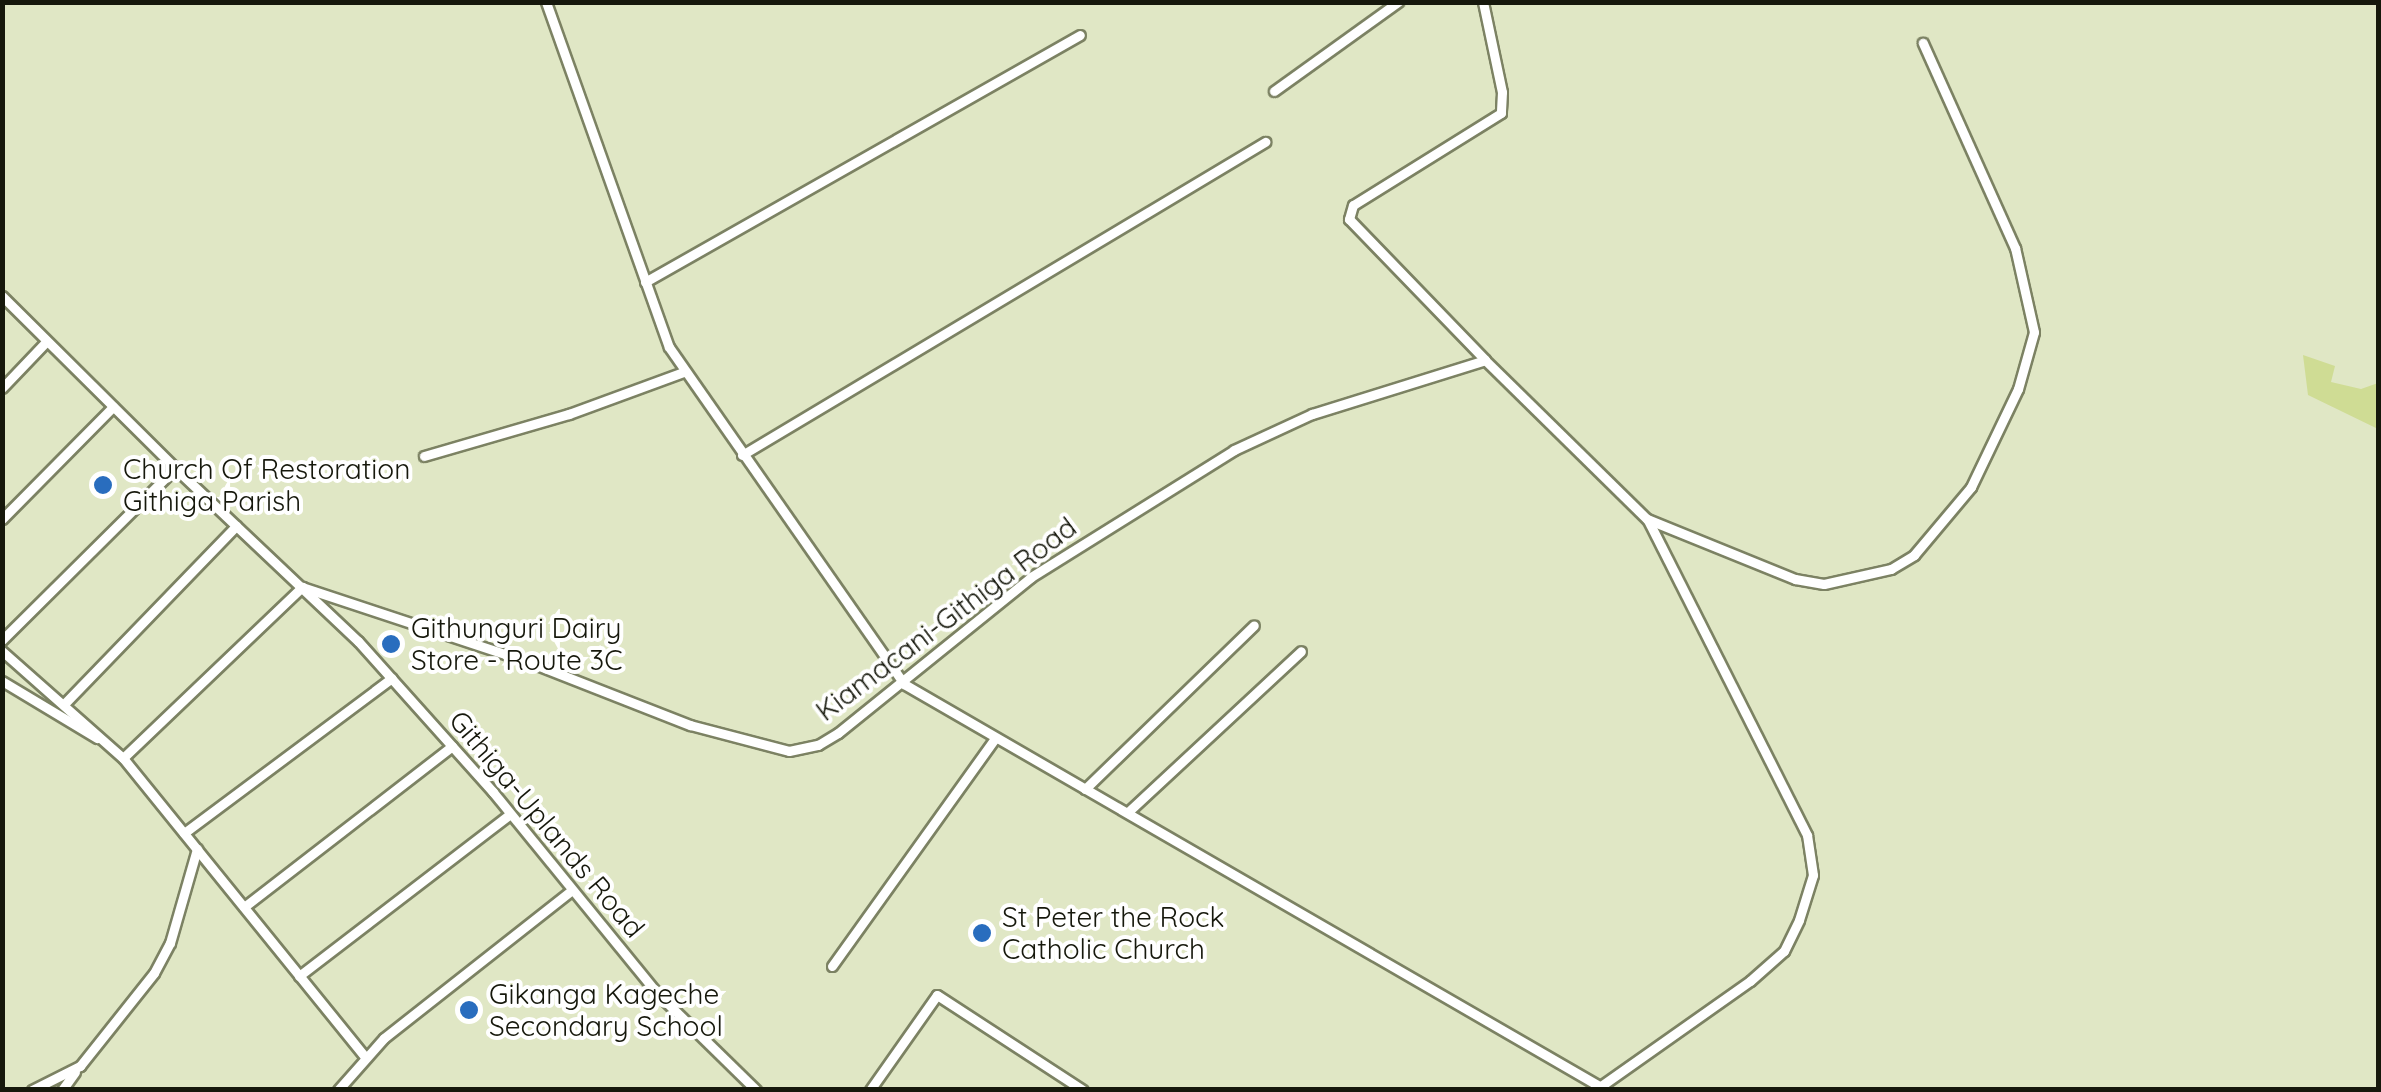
<!DOCTYPE html>
<html>
<head>
<meta charset="utf-8">
<style>
	body { margin:0 }
	#map { position:relative; width:2381px; height:1092px; overflow:hidden; background:#e0e7c5; font-family:Quicksand,sans-serif }
	div>[style] { position:absolute }
	.green>* { inset:0; background:#cfdc94 }
	.roads { filter:drop-shadow(2px 0 #7c8263) drop-shadow(-2px 0 #7c8263) drop-shadow(0 2px #7c8263) drop-shadow(0 -2px #7c8263) }
	.street>* { height:9px; margin:-4.5px; padding:0 4.5px; transform-origin:4.5px; border-radius:4.5px; background:#fff }
	.dots>* { width:28px; height:28px; translate:-50% -50%; box-sizing:border-box; border:5px solid #fff; border-radius:50% }
	span { translate:-50% -50%; white-space:nowrap; text-align:center; line-height:1.15; -webkit-text-stroke:8px #fff; paint-order:stroke }
	.poi-label { font-size:28px; color:#16180c }
	.left { translate:0 -50%; text-align:left }
	.street-label { font-size:28px; color:#16180c }
	.frame { position:absolute; inset:0; border:5px solid #16180c; pointer-events:none }
</style>
</head>
<body>
<div id="map">
	<div class="green">
		<i style="clip-path:polygon(2303px 355px,2335px 366px,2331px 382px,2361px 389px,2378px 383px,2378px 429px,2308px 395px)"></i>
	</div>
	<div class="roads">
		<div class="street">
			<i style="left:546px;top:2px;width:366px;rotate:70.4deg"></i>
			<i style="left:669px;top:347px;width:411px;rotate:55.1deg"></i>
			<i style="left:904px;top:684px;width:811px;rotate:30.04deg"></i>
			<i style="left:1483px;top:2px;width:92px;rotate:78.1deg"></i>
			<i style="left:1502px;top:92px;width:21px;rotate:93deg"></i>
			<i style="left:1501px;top:113px;width:174px;rotate:148.1deg"></i>
			<i style="left:1353px;top:205px;width:15px;rotate:106deg"></i>
			<i style="left:1349px;top:219px;width:196px;rotate:46deg"></i>
			<i style="left:1274px;top:91px;width:153px;rotate:-35.7deg"></i>
			<i style="left:645px;top:282px;width:500px;rotate:-29.59deg"></i>
			<i style="left:2px;top:296px;width:244px;rotate:44.8deg"></i>
			<i style="left:175px;top:468px;width:252px;rotate:43.4deg"></i>
			<i style="left:358px;top:641px;width:203px;rotate:48.2deg"></i>
			<i style="left:493px;top:792px;width:261px;rotate:50.8deg"></i>
			<i style="left:658px;top:994px;width:137px;rotate:44.4deg"></i>
			<i style="left:2px;top:388px;width:64px;rotate:-46.3deg"></i>
			<i style="left:742px;top:455px;width:610px;rotate:-30.9deg"></i>
			<i style="left:424px;top:456px;width:151px;rotate:-16.2deg"></i>
			<i style="left:569px;top:414px;width:121px;rotate:-20.2deg"></i>
			<i style="left:2px;top:519px;width:158px;rotate:-45.3deg"></i>
			<i style="left:302px;top:587px;width:239px;rotate:18.3deg"></i>
			<i style="left:529px;top:662px;width:173px;rotate:21.4deg"></i>
			<i style="left:690px;top:725px;width:102px;rotate:14.7deg"></i>
			<i style="left:789px;top:751px;width:30px;rotate:-12deg"></i>
			<i style="left:818px;top:745px;width:23px;rotate:-31deg"></i>
			<i style="left:838px;top:733px;width:248px;rotate:-38.9deg"></i>
			<i style="left:1031px;top:577px;width:239px;rotate:-32deg"></i>
			<i style="left:1234px;top:450px;width:86px;rotate:-24.8deg"></i>
			<i style="left:1312px;top:414px;width:181px;rotate:-17.3deg"></i>
			<i style="left:1485px;top:360px;width:227px;rotate:44.5deg"></i>
			<i style="left:1647px;top:519px;width:160px;rotate:22.1deg"></i>
			<i style="left:1795px;top:579px;width:29px;rotate:10deg"></i>
			<i style="left:1824px;top:584px;width:69px;rotate:-12.6deg"></i>
			<i style="left:1891px;top:569px;width:27px;rotate:-31deg"></i>
			<i style="left:1914px;top:555px;width:89px;rotate:-50deg"></i>
			<i style="left:1971px;top:487px;width:109px;rotate:-64.4deg"></i>
			<i style="left:2018px;top:389px;width:59px;rotate:-74.3deg"></i>
			<i style="left:2034px;top:332px;width:86px;rotate:-102.7deg"></i>
			<i style="left:2015px;top:248px;width:225px;rotate:-114.2deg"></i>
			<i style="left:2px;top:640px;width:244px;rotate:-44.8deg"></i>
			<i style="left:2px;top:651px;width:162px;rotate:41.5deg"></i>
			<i style="left:123px;top:758px;width:383px;rotate:51deg"></i>
			<i style="left:2px;top:681px;width:111px;rotate:31deg"></i>
			<i style="left:66px;top:702px;width:245px;rotate:-46deg"></i>
			<i style="left:123px;top:758px;width:248px;rotate:-43.7deg"></i>
			<i style="left:1085px;top:789px;width:235px;rotate:-44.1deg"></i>
			<i style="left:1128px;top:812px;width:236px;rotate:-42.9deg"></i>
			<i style="left:184px;top:833px;width:259px;rotate:-36.7deg"></i>
			<i style="left:244px;top:907px;width:263px;rotate:-37.7deg"></i>
			<i style="left:832px;top:966px;width:280px;rotate:-54.4deg"></i>
			<i style="left:299px;top:976px;width:266px;rotate:-37.5deg"></i>
			<i style="left:1601px;top:1086px;width:182px;rotate:-35.2deg"></i>
			<i style="left:1750px;top:981px;width:45px;rotate:-41.4deg"></i>
			<i style="left:1784px;top:951px;width:34px;rotate:-64deg"></i>
			<i style="left:1799px;top:920px;width:47px;rotate:-72.7deg"></i>
			<i style="left:1813px;top:875px;width:40px;rotate:-98.5deg"></i>
			<i style="left:1807px;top:835px;width:353px;rotate:-116.8deg"></i>
			<i style="left:32px;top:1090px;width:54px;rotate:-26.6deg"></i>
			<i style="left:80px;top:1066px;width:119px;rotate:-51.5deg"></i>
			<i style="left:154px;top:973px;width:34px;rotate:-62deg"></i>
			<i style="left:170px;top:943px;width:98px;rotate:-74deg"></i>
			<i style="left:62px;top:1090px;width:22px;rotate:-54deg"></i>
			<i style="left:338px;top:1090px;width:69px;rotate:-48.5deg"></i>
			<i style="left:384px;top:1038px;width:238px;rotate:-38.2deg"></i>
			<i style="left:870px;top:1090px;width:116px;rotate:-54.8deg"></i>
			<i style="left:937px;top:995px;width:174px;rotate:33.1deg"></i>
		</div>
	</div>
	<div class="dots">
		<i style="left:103px;top:485px;background:#296dbe"></i>
		<i style="left:391px;top:644px;background:#296dbe"></i>
		<i style="left:982px;top:933px;background:#296dbe"></i>
		<i style="left:469px;top:1010px;background:#296dbe"></i>
	</div>
	<div class="poi-label">
		<span class="left" style="left:123px;top:485px">Church Of Restoration<br>Githiga Parish</span>
		<span class="left" style="left:411px;top:644px">Githunguri Dairy<br>Store - Route 3C</span>
		<span class="left" style="left:1002px;top:933px">St Peter the Rock<br>Catholic Church</span>
		<span class="left" style="left:489px;top:1010px">Gikanga Kageche<br>Secondary School</span>
	</div>
	<div class="street-label">
		<span style="left:946px;top:619px;rotate:-37deg">Kiamacani-Githiga Road</span>
		<span style="left:547px;top:824px;rotate:50deg">Githiga-Uplands Road</span>
	</div>
	<div class="frame"></div>
</div>
</body>
</html>
